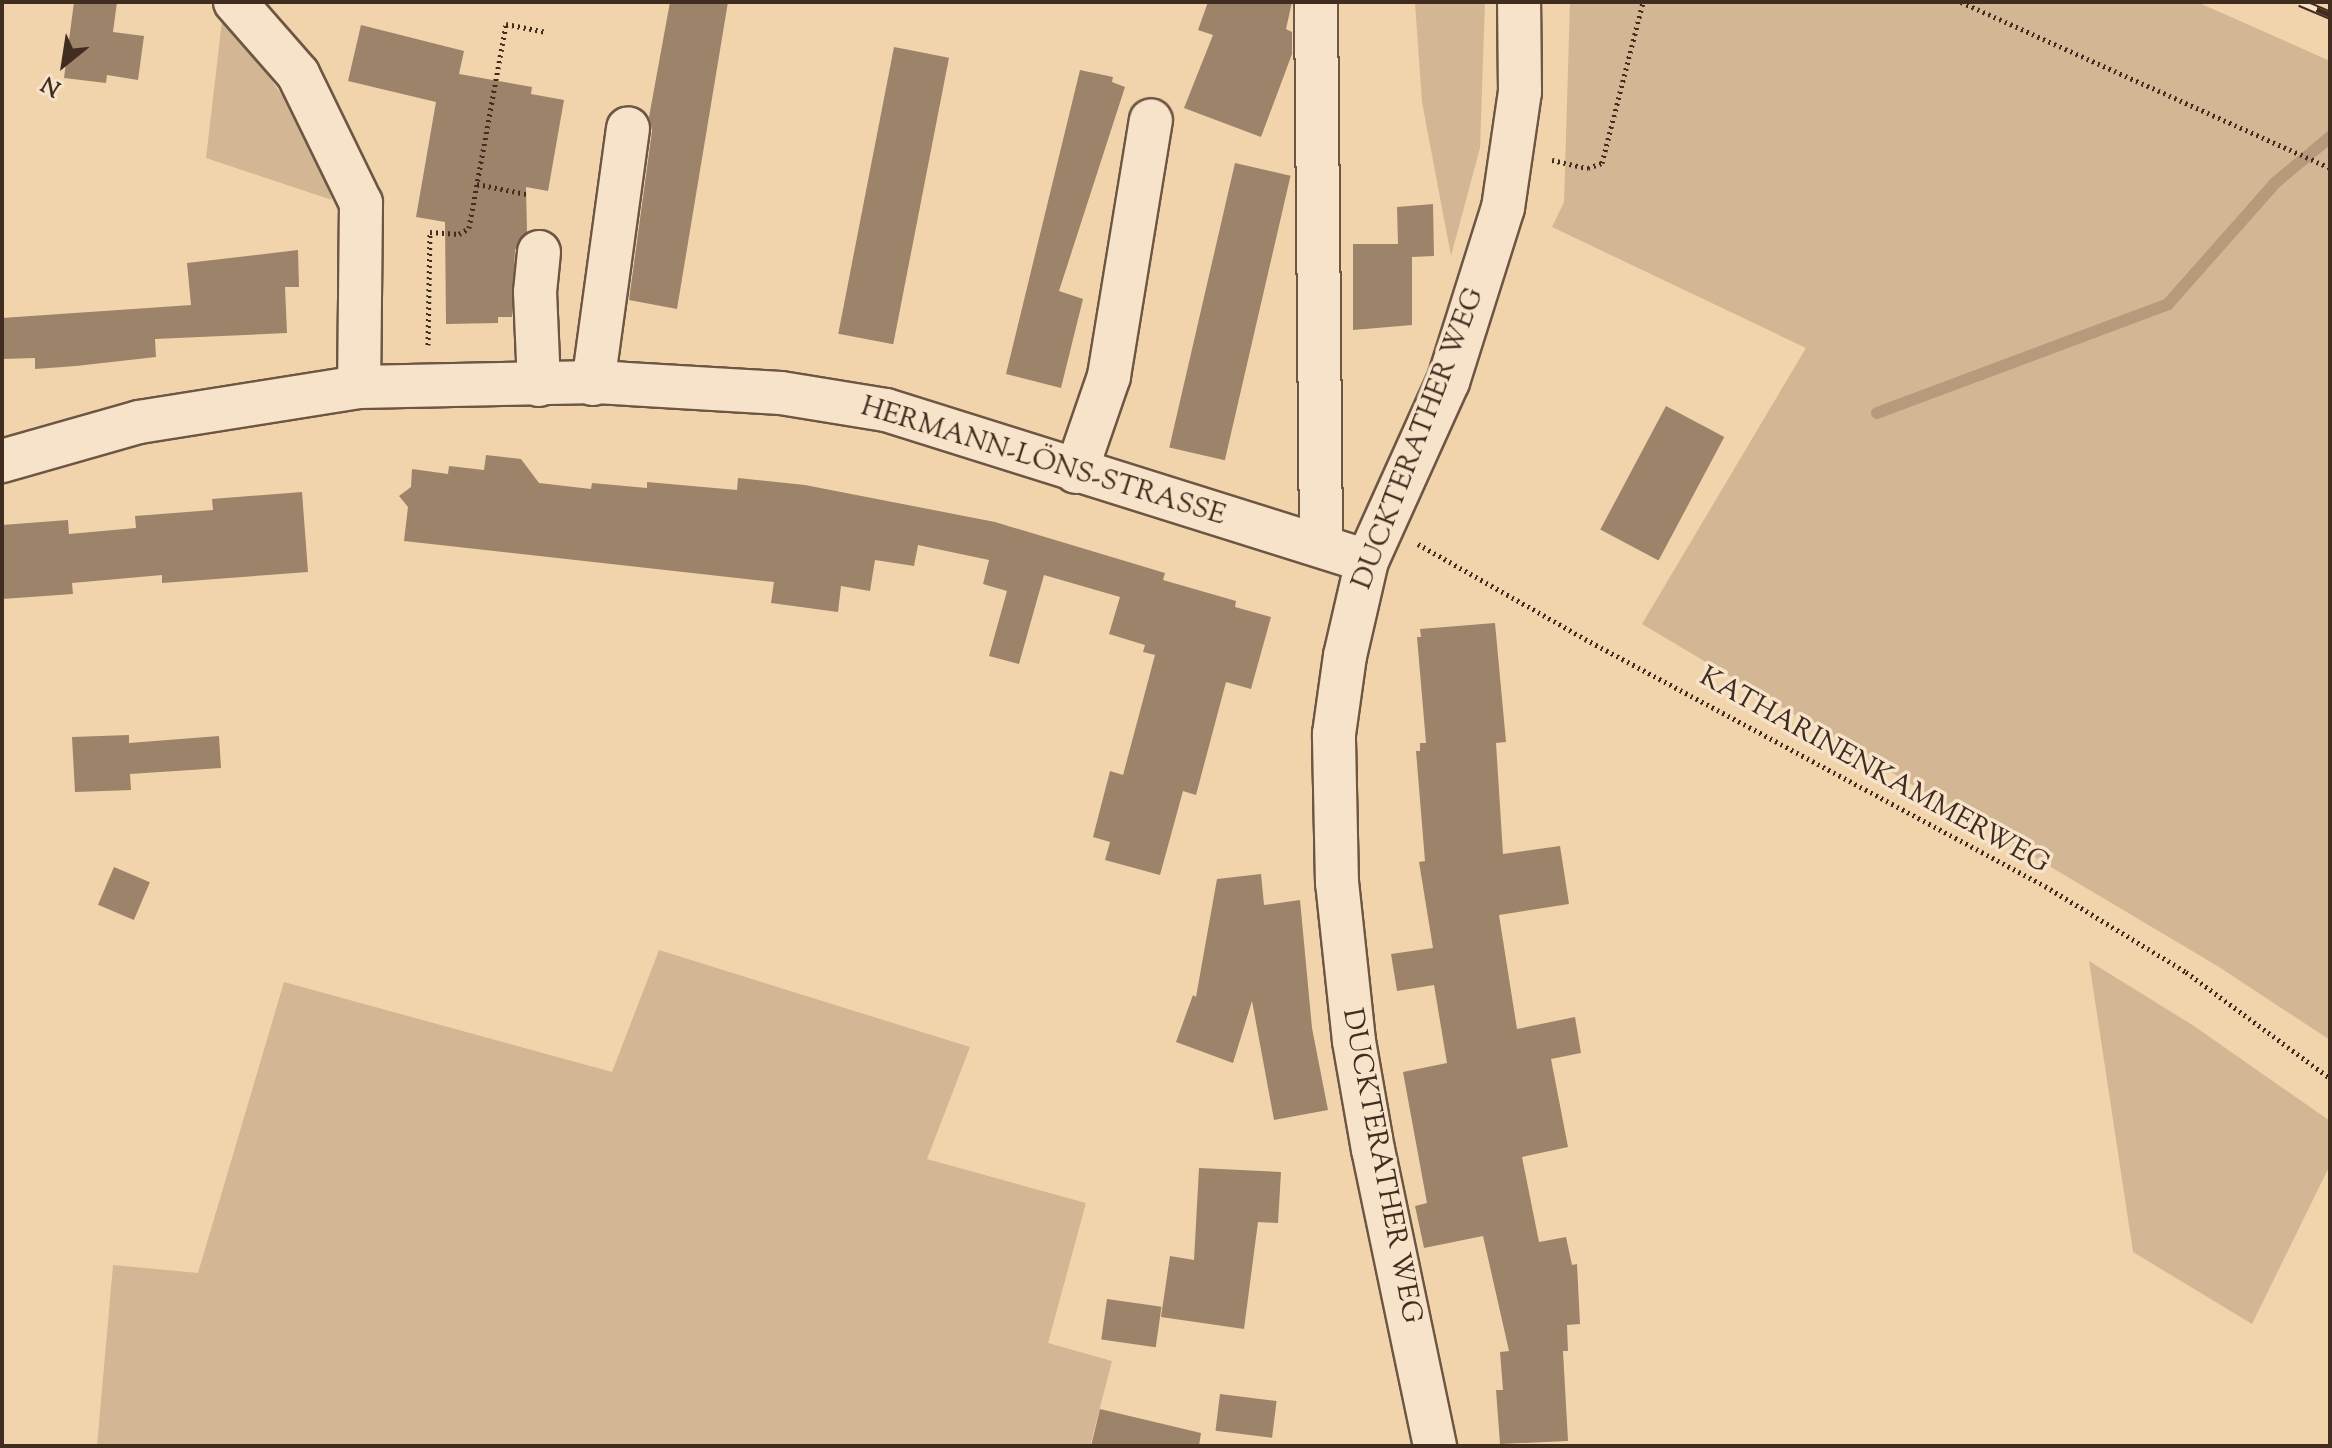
<!DOCTYPE html>
<html>
<head>
<meta charset="utf-8">
<style>
	body { margin:0 }
	#map { position:relative; width:2332px; height:1448px; overflow:hidden; background:#f1d4ac; font-family:"Sorts Mill Goudy",serif }
	div>[style] { position:absolute }
	.green>* { inset:0; background:#d3b794 }
	.stream>* { height:12px; margin:-6px; padding:0 6px; transform-origin:6px; border-radius:6px; background:#b59b7c }
	.building>* { inset:0; background:#9d8369; transform-origin:0 0 }
	.path>* { height:5px; margin-top:-2.5px; transform-origin:0; background:repeating-linear-gradient(90deg,#412c20 0 2px,transparent 0 6px) }
	.roads { filter:drop-shadow(2px 0 #6d5643) drop-shadow(-2px 0 #6d5643) drop-shadow(0 2px #6d5643) drop-shadow(0 -2px #6d5643) }
	.minor>* { height:42px; margin:-21px; padding:0 21px; transform-origin:21px; border-radius:21px; background:#f6e3c9 }
	.rail>* { height:9px; margin-top:-4.5px; transform-origin:0; background:repeating-linear-gradient(90deg,#f6e3c9 0 18px,#412c20 0 36px); box-sizing:border-box; border-block:2px solid #412c20 }
	span { translate:-50% -50%; white-space:nowrap; text-align:center; line-height:1.15; -webkit-text-stroke:7px #f6e3c9; paint-order:stroke }
	.street-label { font-size:28px; color:#412c20 }
	.frame { position:absolute; inset:0; border:4px solid #412c20; pointer-events:none }
	.north { position:absolute; left:24px; top:24px; width:80px; height:80px; -webkit-text-stroke:6px #f6e3c9; paint-order:stroke; rotate:210deg; font-size:22px; font-weight:700; line-height:32px; text-align:center; color:#412c20 }
	.north::after { content:''; display:block; margin:auto; width:28px; height:36px; background:#412c20; clip-path:polygon(50% 0,100% 100%,50% 72%,0 100%) }
</style>
</head>
<body>
<div id="map">
	<div class="green">
		<i style="clip-path:polygon(1415px 2px,1485px 2px,1480px 148px,1451px 256px,1422px 102px)"></i>
		<i style="clip-path:polygon(1570px 2px,2197px 2px,2330px 61px,2330px 1040px,2219px 967px,1642px 624px,1806px 348px,1552px 227px,1564px 202px)"></i>
		<i style="clip-path:polygon(222px 21px,256px 58px,293px 111px,316px 154px,332px 200px,206px 158px)"></i>
		<i style="clip-path:polygon(659px 950px,970px 1047px,927px 1159px,1086px 1203px,1048px 1343px,1112px 1361px,1090px 1446px,97px 1446px,113px 1265px,198px 1273px,284px 982px,612px 1072px)"></i>
		<i style="clip-path:polygon(2089px 961px,2194px 1026px,2330px 1121px,2330px 1165px,2252px 1324px,2133px 1252px)"></i>
	</div>
	<div class="stream">
		<i style="left:1877px;top:413px;width:311px;rotate:-20.5deg"></i>
		<i style="left:2168px;top:304px;width:162px;rotate:-48.5deg"></i>
		<i style="left:2275px;top:183px;width:72px;rotate:-39.9deg"></i>
	</div>
	<div class="building">
		<i style="clip-path:polygon(74px 2px,117px 2px,113px 32px,144px 36px,138px 80px,107px 75px,106px 83px,64px 78px)"></i>
		<i style="clip-path:polygon(670px 2px,728px 2px,677px 309px,629px 300px,652px 131px,649px 117px)"></i>
		<i style="clip-path:polygon(1208px 2px,1292px 2px,1286px 29px,1292px 32px,1292px 54px,1261px 137px,1184px 108px,1213px 35px,1198px 30px)"></i>
		<i style="clip-path:polygon(361px 25px,464px 51px,459px 74px,532px 87px,531px 94px,564px 100px,548px 191px,526px 187px,527px 232px,515px 250px,512px 317px,498px 317px,498px 323px,446px 324px,445px 222px,416px 217px,436px 102px,348px 81px)"></i>
		<i style="left:894px;top:47px;width:56px;height:292px;rotate:11deg"></i>
		<i style="clip-path:polygon(1080px 70px,1113px 77px,1112px 82px,1125px 87px,1059px 291px,1083px 299px,1061px 388px,1006px 374px)"></i>
		<i style="left:1235px;top:163px;width:57px;height:292px;rotate:13deg"></i>
		<i style="clip-path:polygon(1433px 204px,1434px 256px,1412px 257px,1412px 325px,1353px 330px,1353px 244px,1398px 244px,1397px 207px)"></i>
		<i style="clip-path:polygon(298px 250px,299px 287px,285px 287px,287px 333px,155px 339px,156px 357px,76px 366px,35px 369px,35px 358px,2px 359px,2px 318px,191px 305px,187px 263px)"></i>
		<i style="left:1666px;top:406px;width:66px;height:140px;rotate:28deg"></i>
		<i style="clip-path:polygon(486px 455px,521px 459px,539px 483px,591px 489px,592px 483px,647px 488px,647px 482px,737px 490px,738px 478px,805px 485px,995px 522px,1165px 573px,1163px 580px,1236px 601px,1235px 607px,1271px 617px,1251px 689px,1226px 682px,1196px 795px,1183px 791px,1160px 875px,1105px 860px,1110px 842px,1093px 837px,1110px 771px,1123px 775px,1155px 655px,1143px 652px,1145px 645px,1109px 634px,1120px 597px,1044px 575px,1019px 664px,989px 656px,1007px 591px,983px 584px,989px 560px,918px 545px,914px 566px,875px 560px,870px 591px,841px 586px,838px 612px,771px 603px,774px 582px,404px 541px,408px 507px,399px 496px,411px 487px,412px 469px,448px 474px,449px 466px,484px 470px)"></i>
		<i style="clip-path:polygon(302px 492px,308px 572px,162px 583px,162px 575px,72px 583px,73px 594px,2px 599px,2px 525px,68px 520px,69px 534px,136px 528px,135px 516px,213px 510px,212px 499px)"></i>
		<i style="clip-path:polygon(1495px 623px,1506px 742px,1496px 743px,1503px 854px,1560px 846px,1569px 904px,1499px 915px,1517px 1029px,1575px 1017px,1581px 1053px,1551px 1059px,1568px 1147px,1522px 1157px,1539px 1242px,1566px 1237px,1572px 1265px,1577px 1264px,1580px 1324px,1567px 1325px,1568px 1351px,1563px 1351px,1568px 1441px,1500px 1444px,1496px 1390px,1503px 1390px,1500px 1352px,1509px 1351px,1483px 1236px,1424px 1248px,1415px 1206px,1427px 1203px,1403px 1072px,1447px 1063px,1434px 985px,1397px 991px,1391px 954px,1433px 948px,1419px 862px,1425px 861px,1416px 751px,1420px 751px,1420px 743px,1426px 743px,1417px 637px,1421px 637px,1420px 629px)"></i>
		<i style="clip-path:polygon(129px 735px,129px 743px,219px 736px,221px 768px,130px 774px,131px 790px,75px 792px,72px 737px)"></i>
		<i style="left:114px;top:867px;width:39px;height:41px;rotate:23deg"></i>
		<i style="clip-path:polygon(1261px 874px,1264px 905px,1300px 900px,1312px 1028px,1328px 1110px,1274px 1120px,1252px 1001px,1233px 1063px,1176px 1042px,1193px 995px,1196px 997px,1217px 879px)"></i>
		<i style="clip-path:polygon(1199px 1168px,1281px 1172px,1278px 1223px,1258px 1222px,1244px 1329px,1161px 1317px,1170px 1256px,1194px 1260px)"></i>
		<i style="left:1107px;top:1299px;width:55px;height:41px;rotate:8deg"></i>
		<i style="left:1220px;top:1394px;width:57px;height:37px;rotate:7deg"></i>
		<i style="clip-path:polygon(1100px 1409px,1201px 1433px,1199px 1446px,1091px 1446px)"></i>
	</div>
	<div class="path">
		<i style="left:1961px;top:2px;width:405px;rotate:24.2deg"></i>
		<i style="left:1552px;top:160px;width:37px;rotate:13deg"></i>
		<i style="left:1588px;top:168px;width:15px;rotate:-20deg"></i>
		<i style="left:1602px;top:163px;width:166px;rotate:-75.7deg"></i>
		<i style="left:477px;top:184px;width:50px;rotate:11.5deg"></i>
		<i style="left:428px;top:345px;width:113px;rotate:-89deg"></i>
		<i style="left:430px;top:232px;width:29px;rotate:4deg"></i>
		<i style="left:459px;top:234px;width:12px;rotate:-31deg"></i>
		<i style="left:469px;top:228px;width:207px;rotate:-79.7deg"></i>
		<i style="left:506px;top:24px;width:41px;rotate:11.3deg"></i>
		<i style="left:1418px;top:544px;width:192px;rotate:29.6deg"></i>
		<i style="left:1585px;top:639px;width:522px;rotate:28.23deg"></i>
		<i style="left:2045px;top:886px;width:165px;rotate:31.4deg"></i>
		<i style="left:2186px;top:972px;width:179px;rotate:36.4deg"></i>
	</div>
	<div class="roads">
		<div class="minor">
			<i style="left:235px;top:2px;width:96px;rotate:48.8deg"></i>
			<i style="left:298px;top:74px;width:144px;rotate:64deg"></i>
			<i style="left:361px;top:203px;width:184px;rotate:90.6deg"></i>
			<i style="left:1316px;top:2px;width:543px;rotate:89.47deg"></i>
			<i style="left:539px;top:252px;width:40px;rotate:95.7deg"></i>
			<i style="left:535px;top:292px;width:93px;rotate:87.5deg"></i>
			<i style="left:593px;top:384px;width:258px;rotate:-82.2deg"></i>
			<i style="left:2px;top:461px;width:142px;rotate:-15.9deg"></i>
			<i style="left:139px;top:422px;width:223px;rotate:-9deg"></i>
			<i style="left:359px;top:387px;width:237px;rotate:-1.2deg"></i>
			<i style="left:596px;top:382px;width:185px;rotate:3.4deg"></i>
			<i style="left:781px;top:393px;width:106px;rotate:9.2deg"></i>
			<i style="left:886px;top:410px;width:504px;rotate:17.43deg"></i>
			<i style="left:1076px;top:472px;width:102px;rotate:-71deg"></i>
			<i style="left:1109px;top:376px;width:259px;rotate:-80.7deg"></i>
			<i style="left:1435px;top:1446px;width:302px;rotate:-101.8deg"></i>
			<i style="left:1373px;top:1150px;width:111px;rotate:-99.9deg"></i>
			<i style="left:1354px;top:1041px;width:159px;rotate:-96.1deg"></i>
			<i style="left:1337px;top:883px;width:149px;rotate:-91.2deg"></i>
			<i style="left:1334px;top:734px;width:79px;rotate:-82deg"></i>
			<i style="left:1345px;top:656px;width:98px;rotate:-77deg"></i>
			<i style="left:1367px;top:561px;width:196px;rotate:-65.7deg"></i>
			<i style="left:1448px;top:382px;width:182px;rotate:-72.5deg"></i>
			<i style="left:1503px;top:208px;width:117px;rotate:-81.7deg"></i>
			<i style="left:1520px;top:92px;width:90px;rotate:-90.6deg"></i>
		</div>
	</div>
	<div class="rail">
		<i style="left:2300px;top:2px;width:33px;rotate:23deg"></i>
	</div>
	<div class="street-label">
		<span style="left:1419px;top:439px;rotate:-69deg">DUCKTERATHER WEG</span>
		<span style="left:1043px;top:462px;rotate:17deg">HERMANN-LÖNS-STRASSE</span>
		<span style="left:1874px;top:771px;rotate:29deg">KATHARINENKAMMERWEG</span>
		<span style="left:1381px;top:1166px;rotate:79deg">DUCKTERATHER WEG</span>
	</div>
	<div class="frame"></div>
	<div class="north">N</div>
</div>
</body>
</html>
